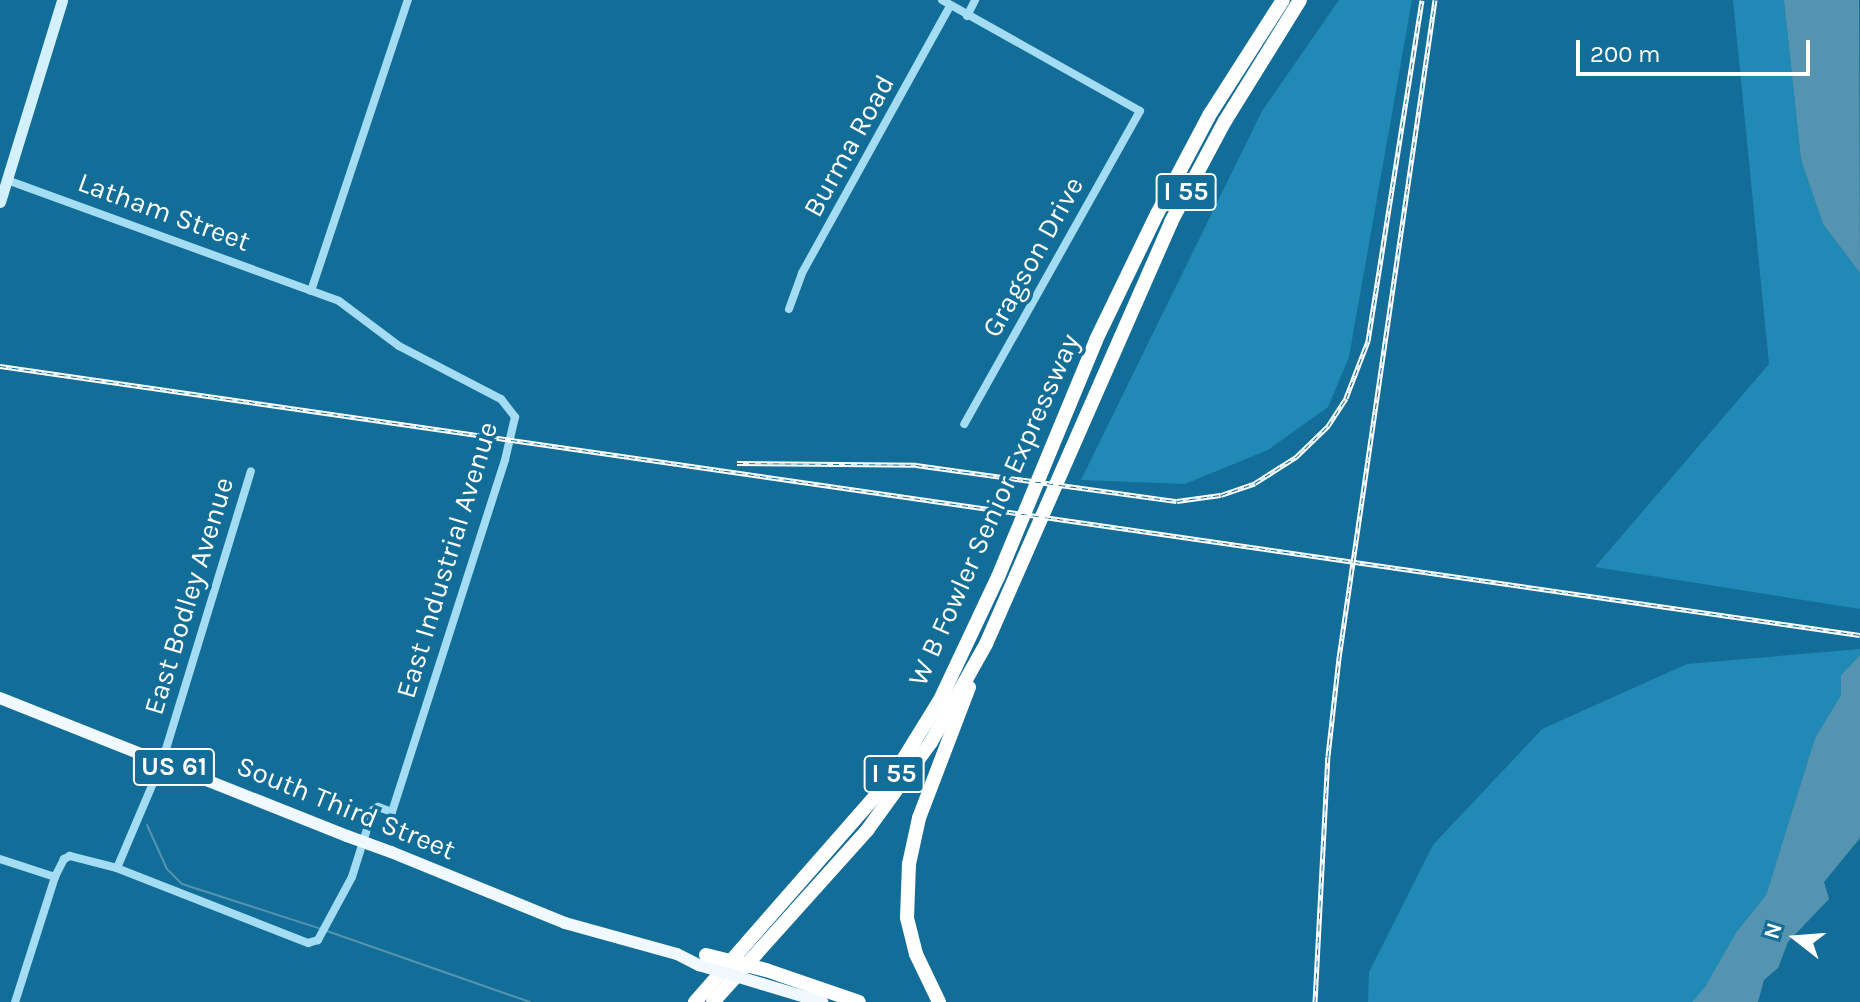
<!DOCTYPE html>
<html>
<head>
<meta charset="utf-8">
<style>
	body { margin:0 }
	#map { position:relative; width:1860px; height:1002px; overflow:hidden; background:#126e98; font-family:Karla,sans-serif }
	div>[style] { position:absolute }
	.green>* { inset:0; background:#2089b5 }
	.water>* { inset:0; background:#5594b0 }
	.stream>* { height:2px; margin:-1px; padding:0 1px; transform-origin:1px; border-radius:1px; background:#5594b0 }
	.street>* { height:8px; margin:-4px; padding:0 4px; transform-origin:4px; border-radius:4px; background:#a3dcf3 }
	.secondary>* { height:11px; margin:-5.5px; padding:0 5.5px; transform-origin:5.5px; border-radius:5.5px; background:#d3f0fd }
	.primary>* { height:12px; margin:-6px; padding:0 6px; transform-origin:6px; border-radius:6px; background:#f0f9ff }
	.highway>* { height:14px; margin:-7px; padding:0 7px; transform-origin:7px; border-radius:7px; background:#fff }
	.rail>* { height:5px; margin-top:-2.5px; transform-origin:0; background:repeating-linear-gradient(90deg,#126e98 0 6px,#fff 0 12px); box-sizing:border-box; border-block:2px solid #fff }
	.primary-bridge>* { height:12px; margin:-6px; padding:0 6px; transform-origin:6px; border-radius:6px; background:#f0f9ff }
	.highway-bridge>* { height:14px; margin:-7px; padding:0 7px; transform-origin:7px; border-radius:7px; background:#fff }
	span { translate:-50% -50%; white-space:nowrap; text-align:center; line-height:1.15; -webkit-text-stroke:7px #126e98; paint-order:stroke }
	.shield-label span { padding:2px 6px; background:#126e98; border:2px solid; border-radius:6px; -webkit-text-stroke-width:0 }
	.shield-label { font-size:26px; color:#fff; font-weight:700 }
	.street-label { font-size:28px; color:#fff }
	.north { position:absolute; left:1756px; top:898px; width:80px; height:80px; -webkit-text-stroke:6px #126e98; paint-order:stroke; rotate:287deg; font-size:22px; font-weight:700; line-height:32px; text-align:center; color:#fff }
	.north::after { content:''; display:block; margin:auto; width:28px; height:36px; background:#fff; clip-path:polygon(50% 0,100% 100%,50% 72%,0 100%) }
	.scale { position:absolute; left:1576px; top:40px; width:234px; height:36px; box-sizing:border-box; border:4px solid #fff; border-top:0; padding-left:10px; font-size:24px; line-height:28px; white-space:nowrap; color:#fff; -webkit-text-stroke:6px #126e98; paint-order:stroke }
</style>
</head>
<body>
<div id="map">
	<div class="green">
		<i style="clip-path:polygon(1339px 0,1412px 0,1349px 357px,1328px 407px,1268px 450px,1185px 484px,1081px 480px,1262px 111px)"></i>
		<i style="clip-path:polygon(1733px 0,1784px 0,1801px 160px,1823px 224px,1860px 273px,1860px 609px,1595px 567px,1769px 364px)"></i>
		<i style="clip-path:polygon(1860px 649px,1860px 655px,1841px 675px,1841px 695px,1815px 738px,1766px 895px,1737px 931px,1705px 988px,1692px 1002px,1368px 1002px,1369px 972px,1433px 845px,1542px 729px,1687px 664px)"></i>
	</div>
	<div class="water">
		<i style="clip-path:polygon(1784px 0,1859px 0,1860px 273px,1823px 224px,1801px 160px)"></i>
		<i style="clip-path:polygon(1860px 655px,1860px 838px,1824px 882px,1829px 899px,1788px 942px,1778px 968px,1764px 980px,1758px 1002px,1692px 1002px,1705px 987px,1737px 931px,1766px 895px,1815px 738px,1841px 695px,1841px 675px)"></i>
	</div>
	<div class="stream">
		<i style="left:147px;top:825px;width:48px;rotate:65.6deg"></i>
		<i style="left:167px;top:869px;width:21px;rotate:45deg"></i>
		<i style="left:182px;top:884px;width:146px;rotate:17.9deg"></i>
		<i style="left:327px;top:931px;width:215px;rotate:19.3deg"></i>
	</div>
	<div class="street">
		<i style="left:942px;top:0;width:227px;rotate:29.3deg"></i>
		<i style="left:1140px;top:111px;width:359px;rotate:119.3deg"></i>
		<i style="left:967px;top:16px;width:18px;rotate:-63deg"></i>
		<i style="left:7px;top:180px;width:353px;rotate:20deg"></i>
		<i style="left:339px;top:301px;width:75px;rotate:36.9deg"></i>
		<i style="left:399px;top:346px;width:115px;rotate:27.5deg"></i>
		<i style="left:501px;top:399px;width:23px;rotate:52deg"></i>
		<i style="left:515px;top:417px;width:44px;rotate:103.1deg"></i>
		<i style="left:505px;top:460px;width:370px;rotate:107.8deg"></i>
		<i style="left:392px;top:812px;width:15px;rotate:-160deg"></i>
		<i style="left:378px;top:807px;width:6px;rotate:149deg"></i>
		<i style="left:373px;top:810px;width:70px;rotate:107.4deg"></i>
		<i style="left:352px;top:877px;width:72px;rotate:118.4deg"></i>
		<i style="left:318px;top:940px;width:10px;rotate:163deg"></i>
		<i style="left:308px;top:943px;width:205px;rotate:-158.6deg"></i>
		<i style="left:117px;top:868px;width:49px;rotate:-165.7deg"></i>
		<i style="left:70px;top:856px;width:7px;rotate:153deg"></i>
		<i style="left:64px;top:859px;width:20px;rotate:117deg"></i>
		<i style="left:55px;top:877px;width:131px;rotate:107.7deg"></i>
		<i style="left:311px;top:291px;width:307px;rotate:-71.6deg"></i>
		<i style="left:789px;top:309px;width:38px;rotate:-70deg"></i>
		<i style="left:802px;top:273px;width:305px;rotate:-61deg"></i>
		<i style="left:0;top:859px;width:58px;rotate:18.1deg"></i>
		<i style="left:117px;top:868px;width:115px;rotate:-67deg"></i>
		<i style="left:162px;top:762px;width:304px;rotate:-73deg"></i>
	</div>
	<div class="secondary">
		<i style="left:0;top:202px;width:211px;rotate:-72.9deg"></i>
	</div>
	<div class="primary">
		<i style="left:0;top:698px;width:373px;rotate:21.7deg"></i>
		<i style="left:391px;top:852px;width:188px;rotate:22.2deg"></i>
		<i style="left:565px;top:923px;width:116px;rotate:15.5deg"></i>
		<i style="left:677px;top:954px;width:25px;rotate:27deg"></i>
		<i style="left:762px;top:984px;width:63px;rotate:16.7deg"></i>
	</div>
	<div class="highway">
		<i style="left:766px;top:970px;width:98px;rotate:19deg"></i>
		<i style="left:695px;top:1002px;width:300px;rotate:-48.8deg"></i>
		<i style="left:893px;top:776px;width:89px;rotate:-58.3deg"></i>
		<i style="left:940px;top:700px;width:136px;rotate:-64.8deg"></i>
		<i style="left:998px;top:577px;width:256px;rotate:-67.5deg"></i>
		<i style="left:1096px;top:340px;width:140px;rotate:-64.2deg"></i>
		<i style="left:1157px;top:214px;width:113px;rotate:-62.1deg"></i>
		<i style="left:1210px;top:114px;width:135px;rotate:-57.4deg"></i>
		<i style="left:713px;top:1002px;width:232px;rotate:-48.1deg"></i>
		<i style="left:868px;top:829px;width:107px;rotate:-54.1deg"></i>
		<i style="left:931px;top:742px;width:112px;rotate:-60.7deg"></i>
		<i style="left:986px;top:644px;width:461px;rotate:-66.3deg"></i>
		<i style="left:1171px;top:222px;width:115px;rotate:-61.9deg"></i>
		<i style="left:1225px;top:121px;width:142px;rotate:-58.2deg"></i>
		<i style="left:939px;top:1002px;width:53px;rotate:-115.6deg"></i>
		<i style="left:916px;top:954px;width:37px;rotate:-104deg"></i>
		<i style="left:907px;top:918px;width:54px;rotate:-87.9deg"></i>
		<i style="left:909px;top:864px;width:47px;rotate:-77.7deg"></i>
		<i style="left:919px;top:818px;width:140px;rotate:-69.1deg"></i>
	</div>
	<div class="rail">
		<i style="left:0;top:366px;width:1879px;rotate:8.23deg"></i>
		<i style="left:737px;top:463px;width:179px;rotate:0.6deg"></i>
		<i style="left:916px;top:465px;width:263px;rotate:7.9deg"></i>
		<i style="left:1177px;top:501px;width:44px;rotate:-7.8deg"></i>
		<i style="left:1221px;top:495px;width:36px;rotate:-19deg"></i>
		<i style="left:1255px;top:483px;width:49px;rotate:-32.4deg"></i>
		<i style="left:1296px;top:457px;width:45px;rotate:-44.1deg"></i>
		<i style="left:1328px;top:426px;width:33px;rotate:-57deg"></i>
		<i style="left:1346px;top:398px;width:61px;rotate:-68.9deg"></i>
		<i style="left:1368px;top:341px;width:345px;rotate:-81deg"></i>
		<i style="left:1315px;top:1002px;width:246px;rotate:-87deg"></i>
		<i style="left:1328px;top:756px;width:99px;rotate:-83.6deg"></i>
		<i style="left:1339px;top:658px;width:665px;rotate:-81.7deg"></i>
	</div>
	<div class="primary-bridge">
		<i style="left:347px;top:836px;width:47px;rotate:20deg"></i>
		<i style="left:699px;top:965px;width:66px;rotate:16.8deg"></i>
	</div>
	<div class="highway-bridge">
		<i style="left:706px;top:955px;width:62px;rotate:14deg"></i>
	</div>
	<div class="shield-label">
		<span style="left:1186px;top:192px">I 55</span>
		<span style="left:174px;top:767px">US 61</span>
		<span style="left:894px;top:774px">I 55</span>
	</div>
	<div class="street-label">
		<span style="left:849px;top:146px;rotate:-61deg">Burma Road</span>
		<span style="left:164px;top:212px;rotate:20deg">Latham Street</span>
		<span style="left:1033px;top:257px;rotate:-61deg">Gragson Drive</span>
		<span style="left:994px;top:510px;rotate:-66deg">W B Fowler Senior Expressway</span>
		<span style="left:447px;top:560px;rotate:-73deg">East Industrial Avenue</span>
		<span style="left:189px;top:596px;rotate:-73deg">East Bodley Avenue</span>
		<span style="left:346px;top:808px;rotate:22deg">South Third Street</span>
	</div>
	<div class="north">N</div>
	<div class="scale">200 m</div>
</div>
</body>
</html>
